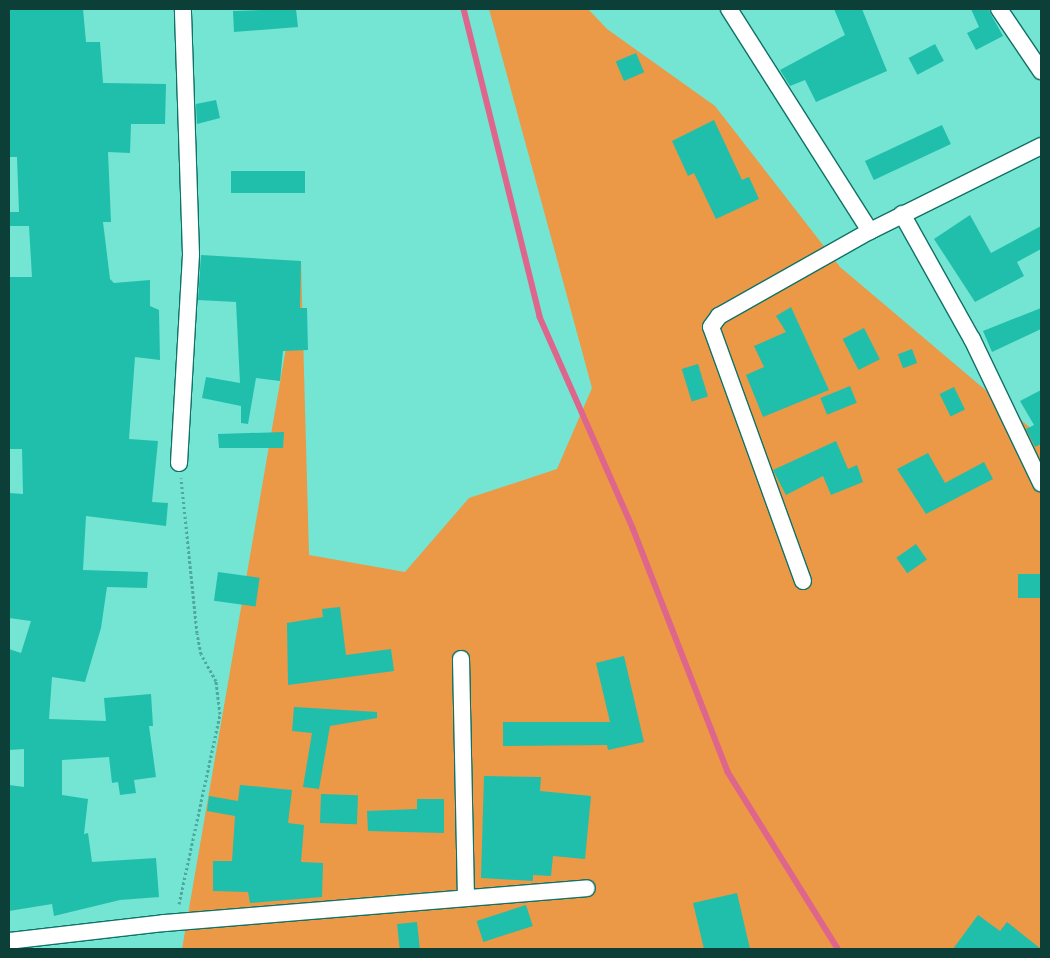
<!DOCTYPE html>
<html>
<head>
<meta charset="utf-8">
<style>
	body { margin:0 }
	#map { position:relative; width:1050px; height:958px; overflow:hidden; background:#74e4d3; font-family:Inter,sans-serif }
	div>[style] { position:absolute }
	.green>* { inset:0; background:#eb9847 }
	.stream>* { height:5.5px; margin:-2.75px; padding:0 2.75px; transform-origin:2.75px; border-radius:2.75px; background:#de658c }
	.building>* { inset:0; background:#1fbfac; transform-origin:0 0 }
	.path>* { height:3px; margin-top:-1.5px; transform-origin:0; background:repeating-linear-gradient(90deg,#4ea89b 0 2.5px,transparent 0 5px) }
	.roads { filter:drop-shadow(1px 0 #107266) drop-shadow(-1px 0 #107266) drop-shadow(0 1px #107266) drop-shadow(0 -1px #107266) }
	.street>* { height:16px; margin:-8px; padding:0 8px; transform-origin:8px; border-radius:8px; background:#fff }
	span { translate:-50% -50%; white-space:nowrap; text-align:center; line-height:1.15; -webkit-text-stroke:4px #c8faf1; paint-order:stroke }
	.frame { position:absolute; inset:0; border:10px solid #0c3f38; pointer-events:none }
</style>
</head>
<body>
<div id="map">
	<div class="green">
		<i style="clip-path:polygon(489px 9px,588px 9px,607px 29px,715px 106px,840px 267px,1041px 437px,1041px 949px,182px 949px,301px 261px,309px 555px,405px 572px,469px 498px,557px 469px,592px 388px)"></i>
	</div>
	<div class="stream">
		<i style="left:464px;top:9px;width:317px;rotate:76.1deg"></i>
		<i style="left:540px;top:317px;width:231px;rotate:66.2deg"></i>
		<i style="left:633px;top:528px;width:262px;rotate:68.7deg"></i>
		<i style="left:728px;top:772px;width:208px;rotate:58.1deg"></i>
	</div>
	<div class="building">
		<i style="clip-path:polygon(9px 9px,83px 9px,86px 42px,100px 42px,103px 83px,166px 84px,165px 124px,131px 124px,130px 153px,108px 152px,111px 222px,103px 222px,110px 279px,114px 283px,150px 280px,150px 306px,159px 310px,160px 360px,135px 357px,129px 439px,158px 441px,152px 502px,168px 503px,166px 526px,86px 516px,83px 570px,148px 572px,147px 588px,107px 587px,101px 628px,85px 682px,52px 677px,49px 719px,106px 721px,104px 698px,151px 694px,153px 726px,149px 726px,156px 777px,134px 780px,136px 793px,120px 795px,118px 782px,112px 783px,109px 757px,62px 760px,62px 795px,88px 799px,84px 834px,88px 833px,92px 862px,156px 858px,159px 897px,120px 900px,54px 916px,52px 904px,9px 911px,9px 785px,24px 787px,24px 749px,9px 750px,9px 649px,21px 653px,31px 621px,9px 618px,9px 493px,23px 494px,22px 449px,9px 449px,9px 277px,32px 277px,29px 226px,9px 226px,9px 212px,19px 212px,17px 157px,9px 157px)"></i>
		<i style="clip-path:polygon(296px 9px,298px 27px,234px 32px,233px 11px)"></i>
		<i style="clip-path:polygon(834px 9px,862px 9px,887px 71px,816px 102px,805px 80px,790px 86px,780px 70px,845px 35px)"></i>
		<i style="clip-path:polygon(971px 9px,988px 9px,1003px 36px,976px 50px,967px 33px,979px 27px)"></i>
		<i style="left:935px;top:44px;width:19px;height:30px;rotate:62deg"></i>
		<i style="left:636px;top:53px;width:21px;height:22px;rotate:67deg"></i>
		<i style="clip-path:polygon(216px 100px,220px 118px,197px 124px,196px 104px)"></i>
		<i style="clip-path:polygon(714px 120px,742px 180px,749px 177px,759px 199px,716px 219px,694px 173px,688px 176px,672px 141px)"></i>
		<i style="left:942px;top:125px;width:21px;height:85px;rotate:65deg"></i>
		<i style="left:305px;top:171px;width:22px;height:74px;rotate:90deg"></i>
		<i style="clip-path:polygon(970px 215px,991px 253px,1041px 226px,1041px 249px,1017px 262px,1024px 276px,975px 302px,934px 239px)"></i>
		<i style="clip-path:polygon(201px 255px,301px 261px,300px 308px,307px 308px,308px 350px,283px 351px,280px 381px,256px 378px,248px 424px,241px 423px,241px 406px,202px 398px,206px 377px,240px 383px,236px 302px,198px 300px)"></i>
		<i style="clip-path:polygon(791px 307px,829px 390px,763px 417px,746px 375px,764px 367px,754px 346px,786px 332px,776px 316px)"></i>
		<i style="clip-path:polygon(1041px 308px,1041px 329px,992px 352px,983px 331px)"></i>
		<i style="left:864px;top:328px;width:35px;height:24px;rotate:63deg"></i>
		<i style="left:912px;top:349px;width:15px;height:15px;rotate:70deg"></i>
		<i style="left:698px;top:364px;width:34px;height:17px;rotate:73deg"></i>
		<i style="left:850px;top:386px;width:18px;height:32px;rotate:68deg"></i>
		<i style="left:954px;top:387px;width:25px;height:16px;rotate:64deg"></i>
		<i style="clip-path:polygon(1041px 390px,1041px 444px,1035px 447px,1026px 429px,1034px 425px,1020px 401px)"></i>
		<i style="clip-path:polygon(284px 432px,283px 448px,219px 448px,218px 434px)"></i>
		<i style="clip-path:polygon(836px 441px,848px 469px,857px 465px,863px 482px,831px 495px,823px 476px,786px 495px,773px 470px)"></i>
		<i style="clip-path:polygon(928px 453px,945px 483px,984px 462px,993px 479px,926px 514px,897px 469px)"></i>
		<i style="left:916px;top:544px;width:19px;height:24px;rotate:55deg"></i>
		<i style="left:218px;top:572px;width:42px;height:29px;rotate:8deg"></i>
		<i style="left:1041px;top:574px;width:24px;height:23px;rotate:90deg"></i>
		<i style="clip-path:polygon(340px 607px,346px 655px,391px 649px,394px 671px,288px 685px,287px 623px,323px 617px,322px 609px)"></i>
		<i style="clip-path:polygon(624px 656px,644px 742px,608px 750px,607px 745px,503px 746px,503px 722px,610px 722px,596px 663px)"></i>
		<i style="clip-path:polygon(294px 707px,377px 712px,377px 718px,330px 726px,319px 789px,303px 787px,312px 733px,292px 731px)"></i>
		<i style="clip-path:polygon(484px 776px,541px 777px,540px 791px,591px 796px,585px 859px,553px 856px,551px 876px,533px 875px,533px 881px,481px 878px)"></i>
		<i style="clip-path:polygon(240px 785px,292px 790px,288px 823px,304px 825px,301px 862px,323px 863px,322px 897px,250px 903px,248px 892px,213px 891px,213px 861px,232px 861px,235px 816px,207px 811px,209px 796px,238px 801px)"></i>
		<i style="left:321px;top:794px;width:37px;height:29px;rotate:2deg"></i>
		<i style="clip-path:polygon(417px 799px,444px 799px,444px 833px,368px 831px,367px 811px,417px 809px)"></i>
		<i style="clip-path:polygon(737px 893px,750px 949px,704px 949px,693px 903px)"></i>
		<i style="left:526px;top:905px;width:22px;height:52px;rotate:72deg"></i>
		<i style="clip-path:polygon(978px 915px,1000px 931px,1007px 922px,1041px 949px,953px 949px)"></i>
		<i style="left:417px;top:922px;width:27px;height:20px;rotate:84deg"></i>
	</div>
	<div class="path">
		<i style="left:179px;top:904px;width:194px;rotate:-77.8deg"></i>
		<i style="left:220px;top:714px;width:33px;rotate:-97deg"></i>
		<i style="left:216px;top:681px;width:31px;rotate:-119deg"></i>
		<i style="left:201px;top:654px;width:21px;rotate:-101deg"></i>
		<i style="left:197px;top:633px;width:156px;rotate:-95.9deg"></i>
	</div>
	<div class="roads">
		<div class="street">
			<i style="left:729px;top:9px;width:263px;rotate:57.6deg"></i>
			<i style="left:999px;top:9px;width:75px;rotate:55.9deg"></i>
			<i style="left:902px;top:214px;width:143px;rotate:60.8deg"></i>
			<i style="left:972px;top:339px;width:160px;rotate:64.4deg"></i>
			<i style="left:179px;top:463px;width:209px;rotate:-86.7deg"></i>
			<i style="left:191px;top:254px;width:245px;rotate:-91.9deg"></i>
			<i style="left:803px;top:581px;width:270px;rotate:-109.9deg"></i>
			<i style="left:711px;top:327px;width:14px;rotate:-54deg"></i>
			<i style="left:719px;top:316px;width:173px;rotate:-29.4deg"></i>
			<i style="left:870px;top:231px;width:191px;rotate:-26.4deg"></i>
			<i style="left:461px;top:659px;width:239px;rotate:88.8deg"></i>
			<i style="left:9px;top:941px;width:156px;rotate:-6.6deg"></i>
			<i style="left:164px;top:923px;width:424px;rotate:-4.7deg"></i>
		</div>
	</div>
	<div class="frame"></div>
</div>
</body>
</html>
